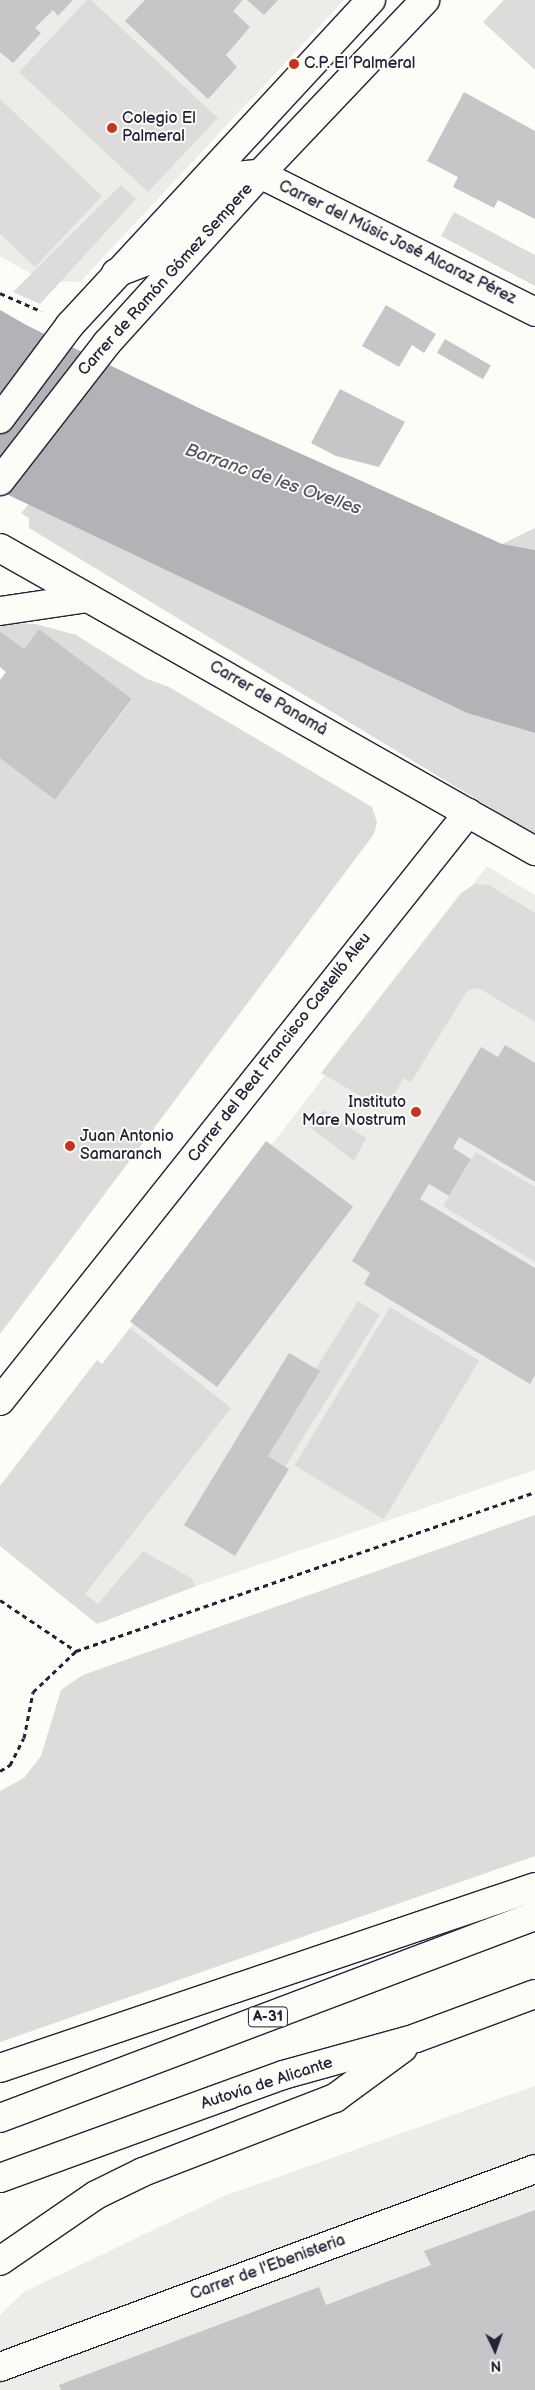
<!DOCTYPE html>
<html>
<head>
<meta charset="utf-8">
<style>
	body { margin:0 }
	#map { position:relative; width:535px; height:2390px; overflow:hidden; background:#fdfcf7; font-family:"Balsamiq Sans",sans-serif }
	div>[style] { position:absolute }
	.built>* { inset:0; background:#ecece9 }
	.green>* { inset:0; background:#dddcdb; transform-origin:0 0 }
	.water>* { inset:0; background:#b2b2b7 }
	.building>* { inset:0; background:#c6c6c8; transform-origin:0 0 }
	.path>* { height:3px; margin-top:-1.5px; transform-origin:0; background:repeating-linear-gradient(90deg,#22223b 0 5px,transparent 0 9px) }
	.roads { filter:drop-shadow(1px 0 #22223b) drop-shadow(-1px 0 #22223b) drop-shadow(0 1px #22223b) drop-shadow(0 -1px #22223b) }
	.minor>* { height:28px; margin:-14px; padding:0 14px; transform-origin:14px; border-radius:14px; background:#fdfcf7 }
	.tertiary>* { height:28px; margin:-14px; padding:0 14px; transform-origin:14px; border-radius:14px; background:#fdfcf7 }
	.motorway>* { height:28px; margin:-14px; padding:0 14px; transform-origin:14px; border-radius:14px; background:#fdfcf7 }
	.dots>* { width:14px; height:14px; translate:-50% -50%; box-sizing:border-box; border:2px solid #fdfcf7; border-radius:50% }
	span { translate:-50% -50%; white-space:nowrap; text-align:center; line-height:1.15; -webkit-text-stroke:4px #fdfcf7; paint-order:stroke }
	.shield-label span { padding:1px 4px; background:#fdfcf7; border:1px solid; border-radius:4px; -webkit-text-stroke-width:0 }
	.shield-label { font-size:15px; color:#22223b; font-weight:700 }
	.poi-label { font-size:16px; color:#22223b }
	.left { translate:0 -50%; text-align:left }
	.right { translate:-100% -50%; text-align:right }
	.street-label { font-size:16px; color:#22223b }
	.water-label { font-size:18px; color:#545466; font-style:italic }
	.north { position:absolute; left:470px; top:2325px; width:50px; height:50px; -webkit-text-stroke:4px #fdfcf7; paint-order:stroke; rotate:177deg; font-size:14px; font-weight:700; line-height:20px; text-align:center; color:#22223b }
	.north::after { content:''; display:block; margin:auto; width:18px; height:22px; background:#22223b; clip-path:polygon(50% 0,100% 100%,50% 72%,0 100%) }
</style>
</head>
<body>
<div id="map">
	<div class="built">
		<i style="clip-path:polygon(0 0,344px 0,80px 282px,44px 281px,0 256px)"></i>
		<i style="clip-path:polygon(487px 866px,535px 895px,535px 1470px,112px 1615px,0 1531px,0 1496px)"></i>
		<i style="clip-path:polygon(535px 2086px,535px 2390px,0 2390px,0 2315px,24px 2292px,224px 2196px)"></i>
	</div>
	<div class="green">
		<i style="clip-path:polygon(87px 0,91px 0,218px 118px,148px 192px,19px 72px)"></i>
		<i style="clip-path:polygon(504px 0,535px 0,535px 70px,483px 22px)"></i>
		<i style="clip-path:polygon(0 99px,102px 196px,35px 267px,0 234px)"></i>
		<i style="clip-path:polygon(121px 185px,136px 199px,40px 304px,13px 292px)"></i>
		<i style="clip-path:polygon(454px 212px,535px 255px,535px 286px,441px 236px)"></i>
		<i style="clip-path:polygon(29px 504px,467px 713px,535px 733px,535px 835px,29px 528px,29px 518px,21px 513px)"></i>
		<i style="clip-path:polygon(535px 528px,535px 550px,502px 544px)"></i>
		<i style="clip-path:polygon(10px 623px,36px 624px,76px 635px,147px 679px,169px 687px,372px 807px,377px 822px,374px 834px,0 1334px,0 757px,55px 800px,132px 700px,39px 629px,24px 649px,0 631px,0 624px)"></i>
		<i style="clip-path:polygon(475px 884px,489px 885px,535px 913px,535px 1022px,482px 990px,474px 988px,467px 991px,411px 1082px,404px 1078px,385px 1110px,321px 1073px,461px 893px)"></i>
		<i style="clip-path:polygon(323px 1110px,366px 1138px,354px 1161px,310px 1127px)"></i>
		<i style="clip-path:polygon(476px 1152px,535px 1187px,535px 1262px,443px 1206px)"></i>
		<i style="left:358px;top:1301px;width:26px;height:179px;rotate:32deg"></i>
		<i style="left:390px;top:1307px;width:104px;height:185px;rotate:31deg"></i>
		<i style="clip-path:polygon(130px 1328px,231px 1408px,85px 1594px,98px 1604px,143px 1551px,191px 1578px,196px 1586px,97px 1624px,0 1546px,0 1486px,97px 1360px,102px 1364px)"></i>
		<i style="clip-path:polygon(535px 1515px,535px 1856px,0 2042px,0 1791px,24px 1778px,41px 1756px,61px 1690px,83px 1675px)"></i>
	</div>
	<div class="water">
		<i style="clip-path:polygon(0 310px,28px 326px,201px 409px,502px 544px,535px 550px,535px 733px,467px 713px,0 491px)"></i>
	</div>
	<div class="building">
		<i style="clip-path:polygon(0 0,73px 0,58px 16px,53px 10px,35px 28px,41px 33px,13px 63px,0 52px)"></i>
		<i style="clip-path:polygon(145px 0,243px 0,233px 11px,250px 27px,226px 55px,237px 67px,208px 99px,125px 21px)"></i>
		<i style="clip-path:polygon(247px 0,278px 0,264px 15px)"></i>
		<i style="clip-path:polygon(464px 92px,535px 131px,535px 219px,498px 200px,494px 208px,453px 187px,458px 177px,427px 161px)"></i>
		<i style="clip-path:polygon(386px 305px,436px 334px,424px 353px,412px 345px,399px 367px,362px 346px)"></i>
		<i style="left:445px;top:339px;width:53px;height:16px;rotate:30deg"></i>
		<i style="clip-path:polygon(340px 389px,405px 422px,379px 467px,336px 456px,311px 443px)"></i>
		<i style="clip-path:polygon(39px 629px,132px 699px,55px 800px,0 758px,0 680px,6px 672px,0 667px,0 631px,24px 649px)"></i>
		<i style="clip-path:polygon(505px 1045px,535px 1063px,535px 1182px,459px 1137px,453px 1148px,471px 1159px,449px 1196px,429px 1184px,420px 1199px,535px 1268px,535px 1375px,530px 1384px,364px 1284px,370px 1273px,352px 1261px,481px 1047px,498px 1057px)"></i>
		<i style="left:266px;top:1141px;width:109px;height:226px;rotate:37deg"></i>
		<i style="clip-path:polygon(289px 1353px,320px 1371px,268px 1456px,289px 1469px,235px 1556px,184px 1525px)"></i>
		<i style="clip-path:polygon(535px 2210px,535px 2390px,61px 2390px,59px 2385px,319px 2287px,326px 2305px,431px 2265px,424px 2251px)"></i>
	</div>
	<div class="path">
		<i style="left:0;top:293px;width:45px;rotate:23.7deg"></i>
		<i style="left:0;top:1600px;width:92px;rotate:33.9deg"></i>
		<i style="left:76px;top:1651px;width:486px;rotate:-19.1deg"></i>
		<i style="left:0;top:1771px;width:12px;rotate:-31deg"></i>
		<i style="left:10px;top:1765px;width:30px;rotate:-63deg"></i>
		<i style="left:24px;top:1738px;width:47px;rotate:-78.9deg"></i>
		<i style="left:33px;top:1692px;width:59px;rotate:-43.6deg"></i>
	</div>
	<div class="roads">
		<div class="minor">
			<i style="left:116px;top:273px;width:40px;rotate:-21deg"></i>
			<i style="left:153px;top:259px;width:82px;rotate:-48deg"></i>
			<i style="left:208px;top:198px;width:35px;rotate:-39deg"></i>
			<i style="left:235px;top:176px;width:25px;rotate:-5deg"></i>
			<i style="left:260px;top:174px;width:308px;rotate:26.6deg"></i>
			<i style="left:0;top:548px;width:615px;rotate:29.53deg"></i>
			<i style="left:0;top:611px;width:89px;rotate:-8.4deg"></i>
			<i style="left:0;top:1401px;width:752px;rotate:-51.48deg"></i>
			<i style="left:0;top:2367px;width:570px;rotate:-20.31deg"></i>
		</div>
		<div class="tertiary">
			<i style="left:0;top:419px;width:117px;rotate:-53.3deg"></i>
			<i style="left:70px;top:325px;width:443px;rotate:-47.2deg"></i>
			<i style="left:0;top:481px;width:175px;rotate:-52.2deg"></i>
			<i style="left:107px;top:343px;width:228px;rotate:-47.8deg"></i>
			<i style="left:260px;top:174px;width:240px;rotate:-46.5deg"></i>
		</div>
		<div class="motorway">
			<i style="left:0;top:2068px;width:565px;rotate:-18.69deg"></i>
			<i style="left:0;top:2118px;width:572px;rotate:-20.69deg"></i>
			<i style="left:0;top:2178px;width:301px;rotate:-20deg"></i>
			<i style="left:283px;top:2075px;width:138px;rotate:-15.5deg"></i>
			<i style="left:416px;top:2038px;width:127px;rotate:-20.3deg"></i>
			<i style="left:0;top:2261px;width:116px;rotate:-34.5deg"></i>
			<i style="left:96px;top:2195px;width:52px;rotate:-26.1deg"></i>
			<i style="left:143px;top:2172px;width:206px;rotate:-21.1deg"></i>
			<i style="left:335px;top:2098px;width:84px;rotate:-36.3deg"></i>
		</div>
	</div>
	<div class="dots">
		<i style="left:294px;top:64px;background:#c8321e"></i>
		<i style="left:112px;top:128px;background:#c8321e"></i>
		<i style="left:416px;top:1112px;background:#c8321e"></i>
		<i style="left:70px;top:1146px;background:#c8321e"></i>
	</div>
	<div class="shield-label">
		<span style="left:268px;top:2017px">A-31</span>
	</div>
	<div class="poi-label">
		<span class="left" style="left:304px;top:64px">C.P. El Palmeral</span>
		<span class="left" style="left:122px;top:128px">Colegio El<br>Palmeral</span>
		<span class="right" style="left:406px;top:1112px">Instituto<br>Mare Nostrum</span>
		<span class="left" style="left:80px;top:1146px">Juan Antonio<br>Samaranch</span>
	</div>
	<div class="street-label">
		<span style="left:397px;top:243px;rotate:26deg">Carrer del Músic José Alcaraz Pérez</span>
		<span style="left:166px;top:280px;rotate:-48deg">Carrer de Ramón Gómez Sempere</span>
		<span style="left:268px;top:699px;rotate:30deg">Carrer de Panamà</span>
		<span style="left:280px;top:1048px;rotate:-52deg">Carrer del Beat Francisco Castelló Aleu</span>
		<span style="left:267px;top:2084px;rotate:-18deg">Autovía de Alicante</span>
		<span style="left:268px;top:2268px;rotate:-20deg">Carrer de l'Ebenisteria</span>
	</div>
	<div class="water-label">
		<span style="left:273px;top:480px;rotate:19deg">Barranc de les Ovelles</span>
	</div>
	<div class="north">N</div>
</div>
</body>
</html>
